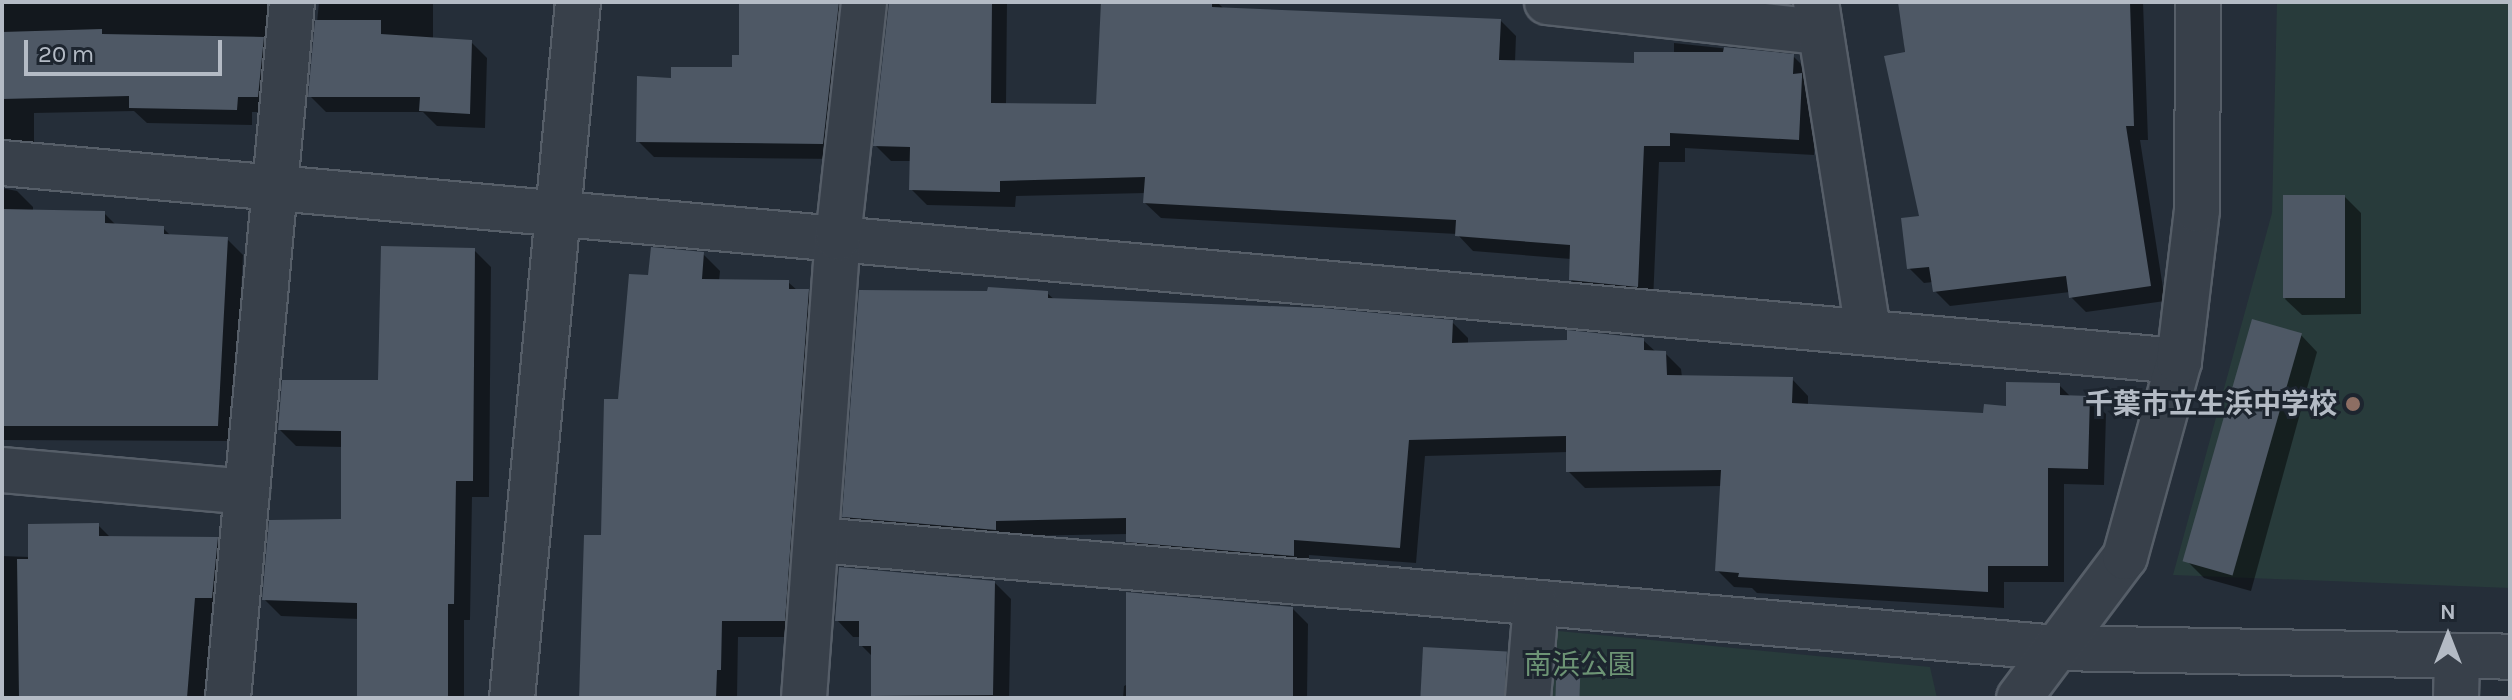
<!DOCTYPE html>
<html>
<head>
<meta charset="utf-8">
<style>
	body { margin:0 }
	#map { position:relative; width:2512px; height:700px; overflow:hidden; background:#252e39; font-family:Karla,"Noto Sans JP",sans-serif }
	div>[style] { position:absolute }
	.green>* { inset:0; background:#283b3b }
	.shadow>* { inset:0; background:#0007 }
	.building>* { inset:0; background:#4e5865; transform-origin:0 0 }
	.roads { filter:drop-shadow(2px 0 #565e68) drop-shadow(-2px 0 #565e68) drop-shadow(0 2px #565e68) drop-shadow(0 -2px #565e68) }
	.minor>* { height:44px; margin:-22px; padding:0 22px; transform-origin:22px; border-radius:22px; background:#38404a }
	.dots>* { width:22px; height:22px; translate:-50% -50%; box-sizing:border-box; border:4px solid #1d252f; border-radius:50% }
	span { translate:-50% -50%; white-space:nowrap; text-align:center; line-height:1.15; -webkit-text-stroke:6px #1d252f; paint-order:stroke }
	.poi-label { font-size:28px; color:#b4bbc5; font-weight:700 }
	.right { translate:-100% -50%; text-align:right }
	.park-label { font-size:28px; color:#6d9475 }
	.frame { position:absolute; inset:0; border:4px solid #b4bbc5; pointer-events:none }
	.north { position:absolute; left:2408px; top:596px; width:80px; height:80px; -webkit-text-stroke:6px #1d252f; paint-order:stroke; rotate:0deg; font-size:22px; font-weight:700; line-height:32px; text-align:center; color:#b4bbc5 }
	.north::after { content:''; display:block; margin:auto; width:28px; height:36px; background:#b4bbc5; clip-path:polygon(50% 0,100% 100%,50% 72%,0 100%) }
	.scale { position:absolute; left:24px; top:40px; width:198px; height:36px; box-sizing:border-box; border:4px solid #b4bbc5; border-top:0; padding-left:10px; font-size:24px; line-height:28px; white-space:nowrap; color:#b4bbc5; -webkit-text-stroke:6px #1d252f; paint-order:stroke }
</style>
</head>
<body>
<div id="map">
	<div class="green">
		<i style="clip-path:polygon(2277px 2px,2510px 2px,2510px 588px,2173px 575px,2272px 213px)"></i>
		<i style="clip-path:polygon(1548px 630px,1930px 667px,1937px 698px,1541px 698px)"></i>
	</div>
	<div class="shadow">
		<i style="clip-path:polygon(2px 2px,288px 2px,273px 112px,252px 112px,252px 125px,147px 123px,134px 111px,34px 113px,34px 154px,2px 160px)"></i>
		<i style="clip-path:polygon(319px 2px,433px 2px,433px 41px,471px 42px,487px 58px,485px 128px,437px 126px,423px 112px,326px 112px,310px 96px)"></i>
		<i style="clip-path:polygon(741px 2px,861px 2px,838px 159px,654px 157px,638px 141px,673px 80px,734px 69px,741px 57px)"></i>
		<i style="clip-path:polygon(891px 2px,1007px 2px,1006px 105px,1098px 106px,1103px 2px,1217px 2px,1225px 10px,1500px 20px,1516px 36px,1515px 62px,1636px 65px,1674px 54px,1674px 43px,1793px 56px,1809px 72px,1818px 94px,1814px 155px,1685px 148px,1685px 162px,1659px 162px,1653px 302px,1587px 296px,1571px 280px,1571px 259px,1473px 251px,1457px 234px,1161px 218px,1145px 203px,1146px 193px,1016px 196px,1015px 207px,927px 205px,911px 189px,912px 161px,891px 161px,875px 145px)"></i>
		<i style="clip-path:polygon(1900px 2px,2143px 2px,2148px 140px,2140px 140px,2165px 301px,2086px 312px,2071px 297px,2070px 292px,1950px 306px,1935px 291px,1933px 282px,1924px 283px,1909px 268px,1921px 217px)"></i>
		<i style="clip-path:polygon(2px 188px,17px 191px,33px 207px,33px 212px,104px 213px,117px 226px,163px 228px,171px 236px,227px 239px,243px 255px,233px 441px,2px 440px)"></i>
		<i style="clip-path:polygon(2345px 197px,2361px 213px,2361px 314px,2302px 315px,2285px 299px)"></i>
		<i style="clip-path:polygon(474px 250px,491px 267px,489px 497px,472px 497px,470px 620px,464px 620px,464px 698px,359px 698px,359px 619px,281px 616px,264px 599px,343px 521px,343px 447px,296px 446px,280px 430px,380px 382px)"></i>
		<i style="clip-path:polygon(703px 254px,720px 271px,719px 281px,788px 282px,798px 291px,808px 291px,825px 308px,801px 637px,738px 637px,737px 698px,579px 698px,586px 537px,603px 537px,619px 401px,650px 278px)"></i>
		<i style="clip-path:polygon(1047px 293px,1055px 300px,1452px 322px,1468px 338px,1468px 344px,1643px 340px,1656px 352px,1665px 353px,1681px 369px,1682px 377px,1792px 379px,1808px 396px,1808px 406px,1985px 415px,2059px 385px,2071px 397px,2089px 398px,2106px 414px,2104px 485px,2064px 484px,2064px 582px,2004px 582px,2004px 608px,1757px 593px,1752px 588px,1734px 587px,1717px 570px,1722px 486px,1585px 488px,1568px 471px,1568px 452px,1425px 456px,1416px 563px,1309px 555px,1309px 572px,1145px 557px,1128px 541px,1128px 534px,1012px 536px,861px 533px,844px 516px)"></i>
		<i style="clip-path:polygon(2301px 335px,2317px 352px,2251px 591px,2204px 578px,2187px 561px)"></i>
		<i style="clip-path:polygon(98px 525px,111px 538px,217px 539px,234px 556px,228px 614px,211px 613px,205px 698px,2px 698px,2px 556px,30px 557px)"></i>
		<i style="clip-path:polygon(994px 582px,1011px 599px,1009px 698px,873px 696px,873px 657px,861px 645px,861px 637px,853px 637px,837px 620px)"></i>
		<i style="clip-path:polygon(1292px 608px,1308px 624px,1307px 698px,1123px 698px,1124px 686px)"></i>
		<i style="clip-path:polygon(1494px 652px,1511px 669px,1510px 698px,1422px 698px)"></i>
	</div>
	<div class="building">
		<i style="clip-path:polygon(739px 2px,839px 2px,823px 144px,636px 142px,637px 76px,671px 78px,671px 67px,732px 67px,732px 55px,739px 55px)"></i>
		<i style="clip-path:polygon(889px 2px,992px 2px,991px 103px,1096px 104px,1101px 2px,1212px 2px,1212px 7px,1501px 19px,1499px 60px,1634px 63px,1634px 52px,1723px 52px,1724px 47px,1794px 54px,1793px 74px,1802px 73px,1802px 77px,1799px 140px,1670px 133px,1670px 146px,1644px 146px,1638px 287px,1569px 280px,1570px 245px,1455px 236px,1456px 220px,1143px 203px,1145px 177px,1000px 181px,1000px 192px,909px 190px,910px 147px,873px 146px)"></i>
		<i style="clip-path:polygon(1898px 2px,2130px 2px,2134px 126px,2126px 126px,2151px 286px,2069px 298px,2066px 276px,1933px 292px,1929px 267px,1907px 269px,1901px 218px,1919px 216px,1884px 56px,1905px 52px)"></i>
		<i style="clip-path:polygon(315px 20px,381px 20px,381px 34px,472px 40px,470px 114px,419px 111px,420px 97px,308px 97px)"></i>
		<i style="clip-path:polygon(102px 29px,102px 34px,264px 37px,258px 97px,238px 97px,237px 110px,129px 108px,129px 96px,2px 99px,2px 32px)"></i>
		<i style="left:2345px;top:195px;width:103px;height:62px;rotate:90deg"></i>
		<i style="clip-path:polygon(2px 209px,105px 211px,105px 223px,164px 226px,164px 234px,228px 237px,218px 426px,2px 426px)"></i>
		<i style="clip-path:polygon(381px 246px,475px 248px,473px 481px,456px 481px,454px 604px,448px 604px,448px 698px,357px 698px,357px 603px,262px 600px,269px 520px,341px 519px,341px 431px,278px 430px,282px 380px,378px 380px)"></i>
		<i style="clip-path:polygon(651px 247px,704px 252px,702px 279px,789px 280px,789px 289px,809px 289px,785px 621px,722px 621px,721px 670px,717px 670px,716px 698px,579px 698px,584px 535px,601px 535px,604px 399px,618px 399px,629px 274px,648px 275px)"></i>
		<i style="clip-path:polygon(988px 287px,1048px 291px,1048px 298px,1322px 308px,1453px 320px,1452px 343px,1567px 340px,1567px 330px,1644px 338px,1644px 350px,1666px 351px,1667px 375px,1793px 377px,1792px 403px,1983px 413px,1984px 404px,2006px 406px,2006px 382px,2060px 383px,2060px 395px,2090px 396px,2088px 469px,2048px 468px,2048px 566px,1988px 566px,1988px 592px,1738px 577px,1739px 573px,1715px 571px,1721px 470px,1566px 472px,1566px 436px,1409px 440px,1400px 548px,1294px 540px,1294px 556px,1126px 542px,1126px 518px,996px 521px,996px 530px,842px 517px,859px 290px,987px 291px)"></i>
		<i style="left:2252px;top:319px;width:52px;height:252px;rotate:16deg"></i>
		<i style="clip-path:polygon(99px 523px,99px 536px,218px 537px,212px 598px,195px 598px,187px 698px,19px 698px,17px 559px,28px 559px,28px 524px)"></i>
		<i style="clip-path:polygon(839px 567px,995px 581px,993px 695px,871px 696px,871px 646px,859px 646px,859px 621px,835px 621px)"></i>
		<i style="clip-path:polygon(1126px 592px,1293px 607px,1293px 698px,1126px 698px)"></i>
		<i style="left:1423px;top:647px;width:84px;height:51px;rotate:3deg"></i>
		<i style="left:1557px;top:653px;width:24px;height:45px;rotate:2deg"></i>
	</div>
	<div class="roads">
		<div class="minor">
			<i style="left:1547px;top:2px;width:275px;rotate:6.3deg"></i>
			<i style="left:1816px;top:2px;width:334px;rotate:81deg"></i>
			<i style="left:2px;top:163px;width:2186px;rotate:5.2deg"></i>
			<i style="left:2px;top:470px;width:246px;rotate:5.1deg"></i>
			<i style="left:818px;top:540px;width:1244px;rotate:4.98deg"></i>
			<i style="left:2057px;top:648px;width:453px;rotate:1.1deg"></i>
			<i style="left:228px;top:698px;width:699px;rotate:-84.75deg"></i>
			<i style="left:512px;top:698px;width:699px;rotate:-84.58deg"></i>
			<i style="left:804px;top:698px;width:461px;rotate:-85.8deg"></i>
			<i style="left:838px;top:238px;width:237px;rotate:-83.7deg"></i>
			<i style="left:1528px;top:698px;width:93px;rotate:-85.1deg"></i>
			<i style="left:2019px;top:698px;width:176px;rotate:-53.1deg"></i>
			<i style="left:2125px;top:557px;width:203px;rotate:-74.6deg"></i>
			<i style="left:2179px;top:361px;width:152px;rotate:-83.2deg"></i>
			<i style="left:2197px;top:210px;width:208px;rotate:-89.7deg"></i>
			<i style="left:2456px;top:698px;width:42px;rotate:-88.6deg"></i>
		</div>
	</div>
	<div class="dots">
		<i style="left:2353px;top:404px;background:#8d6e63"></i>
	</div>
	<div class="poi-label">
		<span class="right" style="left:2337px;top:404px">千葉市立生浜中学校</span>
	</div>
	<div class="park-label">
		<span style="left:1580px;top:665px">南浜公園</span>
	</div>
	<div class="frame"></div>
	<div class="north">N</div>
	<div class="scale">20 m</div>
</div>
</body>
</html>
